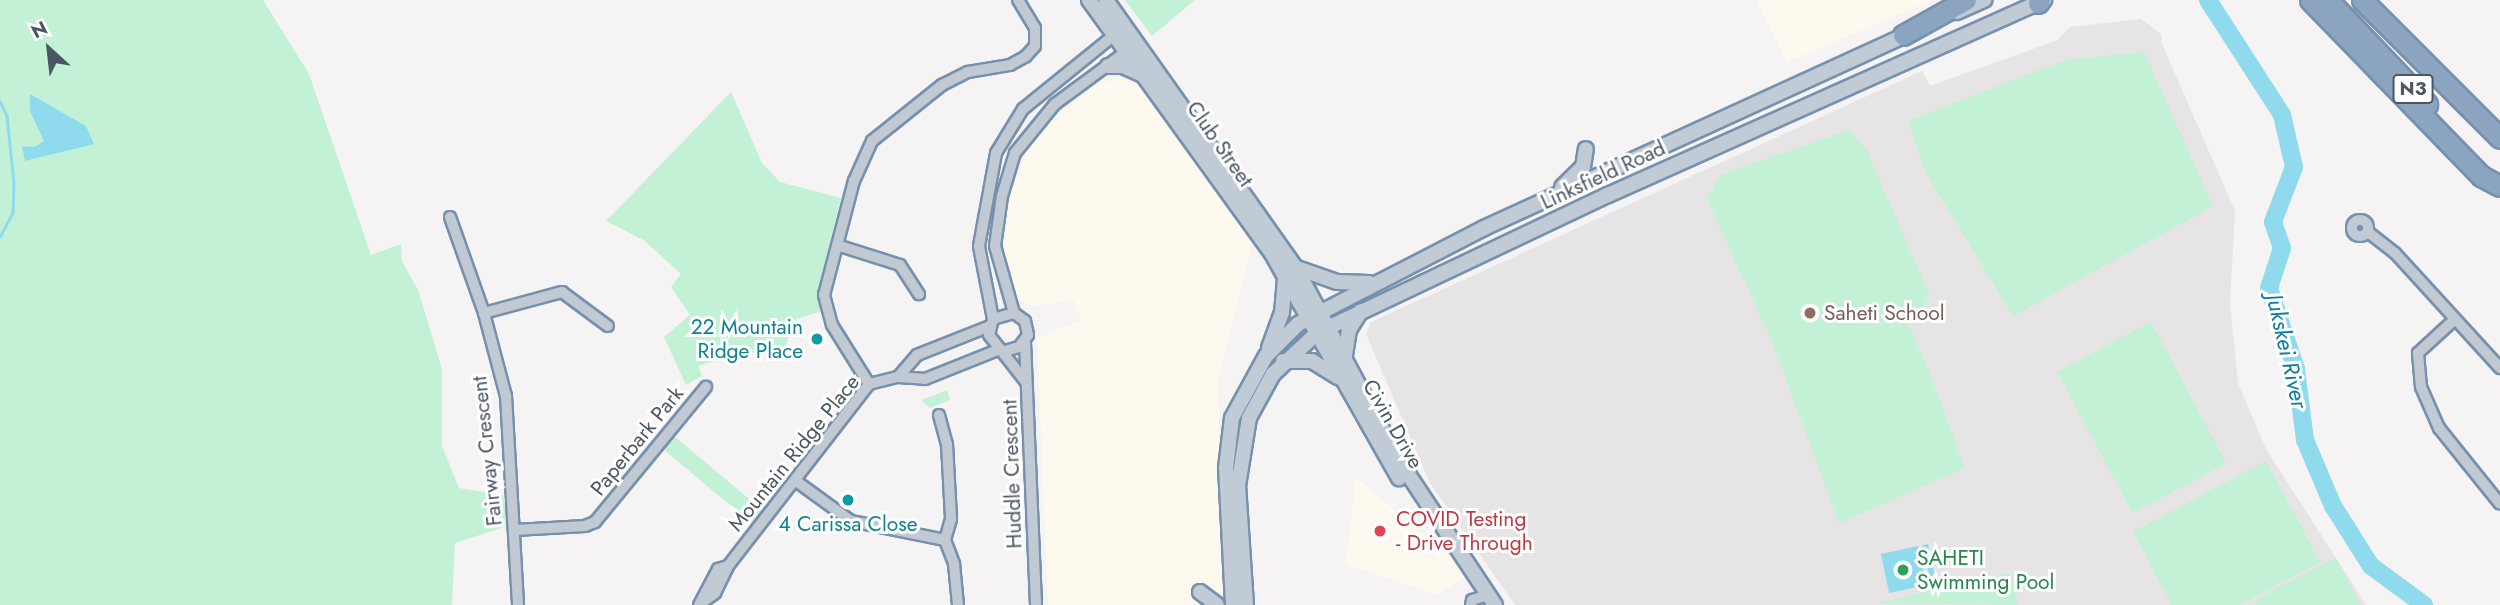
<!DOCTYPE html>
<html>
<head>
<meta charset="utf-8">
<style>
	body { margin:0 }
	#map { position:relative; width:2500px; height:605px; overflow:hidden; background:#f5f3f3; font-family:Jost,sans-serif }
	div>[style] { position:absolute }
	.commercial>* { inset:0; background:#fdf9ef }
	.education>* { inset:0; background:#e6e4e5 }
	.green>* { inset:0; background:#c3f1d5; transform-origin:0 0 }
	.water>* { inset:0; background:#90daee; transform-origin:0 0 }
	.stream>* { height:2.5px; margin:-1.25px; padding:0 1.25px; transform-origin:1.25px; border-radius:1.25px; background:#90daee }
	.river>* { height:18px; margin:-9px; padding:0 9px; transform-origin:9px; border-radius:9px; background:#90daee }
	.roads { filter:drop-shadow(2px 0 #7690ad) drop-shadow(-2px 0 #7690ad) drop-shadow(0 2px #7690ad) drop-shadow(0 -2px #7690ad) }
	.street>* { height:10px; margin:-5px; padding:0 5px; transform-origin:5px; border-radius:5px; background:#c1cad2 }
	.street>.ring { margin:-5px; padding:0; box-sizing:content-box; background:none; border:10px solid #c1cad2; border-radius:50% }
	.secondary>* { height:14px; margin:-7px; padding:0 7px; transform-origin:7px; border-radius:7px; background:#c1cbd6 }
	.highway>* { height:19px; margin:-9.5px; padding:0 9.5px; transform-origin:9.5px; border-radius:9.5px; background:#8ba5c1 }
	.dots>* { width:19px; height:19px; translate:-50% -50%; box-sizing:border-box; border:4px solid #fff; border-radius:50% }
	span { translate:-50% -50%; white-space:nowrap; text-align:center; line-height:1.15; -webkit-text-stroke:6px #fff; paint-order:stroke }
	.shield-label span { padding:2px 5px; background:#fff; border:2px solid; border-radius:5px; -webkit-text-stroke-width:0 }
	.shield-label { font-size:19px; color:#4a5661; font-weight:700 }
	.street-label { font-size:21px; color:#4a5661 }
	.education-label { font-size:21px; color:#785e54 }
	.left { translate:0 -50%; text-align:left }
	.culture-label { font-size:21px; color:#0d838f }
	.right { translate:-100% -50%; text-align:right }
	.health-label { font-size:21px; color:#be3a42 }
	.leisure-label { font-size:21px; color:#27864d }
	.water-label { font-size:23px; color:#0c7c9b; font-style:italic }
	.north { position:absolute; left:14px; top:14px; width:70px; height:70px; -webkit-text-stroke:5px #fff; paint-order:stroke; rotate:333deg; font-size:19px; font-weight:700; line-height:28px; text-align:center; color:#4a5661 }
	.north::after { content:''; display:block; margin:auto; width:24px; height:32px; background:#4a5661; clip-path:polygon(50% 0,100% 100%,50% 72%,0 100%) }
</style>
</head>
<body>
<div id="map">
	<div class="commercial">
		<i style="clip-path:polygon(1756px 0,1933px 0,1787px 62px)"></i>
		<i style="clip-path:polygon(1119px 77px,1144px 88px,1252px 242px,1218px 378px,1224px 605px,1048px 605px,1037px 338px,1082px 320px,1073px 300px,1034px 306px,1023px 304px,1014px 294px,1004px 253px,1008px 203px,1028px 147px,1039px 130px,1094px 86px)"></i>
		<i style="clip-path:polygon(1356px 477px,1470px 574px,1438px 595px,1346px 564px)"></i>
	</div>
	<div class="education">
		<i style="clip-path:polygon(2141px 19px,2161px 34px,2162px 44px,2235px 211px,2230px 305px,2238px 383px,2266px 449px,2366px 605px,1515px 605px,1430px 483px,1366px 334px,1371px 322px,1922px 71px,1930px 86px,2058px 40px,2070px 27px)"></i>
	</div>
	<div class="green">
		<i style="clip-path:polygon(0 0,263px 0,309px 74px,371px 255px,401px 244px,402px 261px,418px 290px,442px 369px,442px 446px,459px 488px,503px 495px,511px 525px,455px 543px,452px 605px,0 605px)"></i>
		<i style="clip-path:polygon(1125px 0,1195px 0,1152px 36px)"></i>
		<i style="clip-path:polygon(2144px 52px,2213px 206px,2013px 316px,1926px 173px,1908px 121px,2065px 60px)"></i>
		<i style="clip-path:polygon(731px 92px,762px 163px,780px 182px,841px 198px,819px 284px,821px 311px,794px 320px,781px 359px,750px 352px,708px 363px,698px 366px,702px 376px,686px 385px,664px 337px,690px 315px,671px 287px,681px 274px,645px 241px,606px 221px)"></i>
		<i style="clip-path:polygon(1849px 130px,1866px 149px,1929px 294px,1916px 326px,1903px 315px,1923px 356px,1965px 468px,1839px 523px,1773px 344px,1707px 199px,1720px 175px)"></i>
		<i style="left:2151px;top:322px;width:160px;height:106px;rotate:62deg"></i>
		<i style="clip-path:polygon(947px 390px,950px 400px,930px 408px,921px 400px)"></i>
		<i style="left:674px;top:436px;width:117px;height:17px;rotate:40deg"></i>
		<i style="clip-path:polygon(2266px 461px,2320px 562px,2239px 605px,2172px 605px,2133px 532px)"></i>
		<i style="clip-path:polygon(2336px 558px,2360px 605px,2253px 605px,2262px 596px)"></i>
		<i style="clip-path:polygon(2011px 573px,2018px 605px,1879px 603px,1962px 583px)"></i>
	</div>
	<div class="water">
		<i style="clip-path:polygon(30px 94px,86px 126px,94px 144px,25px 161px,22px 146px,34px 147px,44px 141px,30px 111px)"></i>
		<i style="left:1928px;top:544px;width:39px;height:6px;rotate:77deg"></i>
		<i style="left:1918px;top:546px;width:40px;height:38px;rotate:78deg"></i>
	</div>
	<div class="stream">
		<i style="left:0;top:101px;width:17px;rotate:65deg"></i>
		<i style="left:7px;top:116px;width:68px;rotate:84.1deg"></i>
		<i style="left:14px;top:184px;width:29px;rotate:92deg"></i>
		<i style="left:13px;top:213px;width:27px;rotate:118deg"></i>
	</div>
	<div class="river">
		<i style="left:2208px;top:0;width:137px;rotate:57.2deg"></i>
		<i style="left:2282px;top:115px;width:53px;rotate:77deg"></i>
		<i style="left:2294px;top:167px;width:59px;rotate:110.9deg"></i>
		<i style="left:2273px;top:222px;width:28px;rotate:71deg"></i>
		<i style="left:2282px;top:248px;width:42px;rotate:108deg"></i>
		<i style="left:2269px;top:288px;width:85px;rotate:71.6deg"></i>
		<i style="left:2296px;top:369px;width:72px;rotate:82.8deg"></i>
		<i style="left:2305px;top:440px;width:72px;rotate:67deg"></i>
		<i style="left:2333px;top:506px;width:71px;rotate:57.7deg"></i>
		<i style="left:2371px;top:566px;width:66px;rotate:36.3deg"></i>
	</div>
	<div class="roads">
		<div class="street">
			<i style="left:450px;top:217px;width:102px;rotate:70.5deg"></i>
			<i style="left:484px;top:313px;width:86px;rotate:75.2deg"></i>
			<i style="left:506px;top:396px;width:209px;rotate:86.7deg"></i>
			<i class="ring" style="left:2352px;top:220px;width:6px;height:6px"></i>
			<i style="left:2368px;top:232px;width:34px;rotate:38deg"></i>
			<i style="left:2395px;top:253px;width:156px;rotate:47.6deg"></i>
			<i style="left:840px;top:246px;width:63px;rotate:17.6deg"></i>
			<i style="left:900px;top:265px;width:35px;rotate:57deg"></i>
			<i style="left:484px;top:313px;width:81px;rotate:-15.1deg"></i>
			<i style="left:562px;top:292px;width:57px;rotate:36.5deg"></i>
			<i style="left:1014px;top:313px;width:70px;rotate:-105.8deg"></i>
			<i style="left:995px;top:246px;width:50px;rotate:-82deg"></i>
			<i style="left:1002px;top:196px;width:45px;rotate:-73.2deg"></i>
			<i style="left:1015px;top:153px;width:63px;rotate:-50.8deg"></i>
			<i style="left:1055px;top:104px;width:94px;rotate:-36.4deg"></i>
			<i style="left:993px;top:319px;width:74px;rotate:-100.9deg"></i>
			<i style="left:979px;top:246px;width:95px;rotate:-79.6deg"></i>
			<i style="left:996px;top:153px;width:52px;rotate:-58.5deg"></i>
			<i style="left:1023px;top:109px;width:122px;rotate:-39deg"></i>
			<i style="left:2454px;top:320px;width:49px;rotate:137.5deg"></i>
			<i style="left:2418px;top:353px;width:34px;rotate:85deg"></i>
			<i style="left:2421px;top:387px;width:45px;rotate:66.3deg"></i>
			<i style="left:2439px;top:428px;width:97px;rotate:51.2deg"></i>
			<i style="left:1025px;top:342px;width:263px;rotate:87.6deg"></i>
			<i style="left:1005px;top:351px;width:15px;rotate:-16deg"></i>
			<i style="left:1019px;top:347px;width:15px;rotate:-53deg"></i>
			<i style="left:1028px;top:335px;width:14px;rotate:-102deg"></i>
			<i style="left:1025px;top:321px;width:14px;rotate:-144deg"></i>
			<i style="left:1014px;top:313px;width:22px;rotate:164deg"></i>
			<i style="left:993px;top:319px;width:16px;rotate:104deg"></i>
			<i style="left:989px;top:335px;width:60px;rotate:51.8deg"></i>
			<i style="left:898px;top:377px;width:29px;rotate:-49deg"></i>
			<i style="left:917px;top:355px;width:79px;rotate:-21.7deg"></i>
			<i style="left:869px;top:384px;width:70px;rotate:-122.1deg"></i>
			<i style="left:832px;top:325px;width:31px;rotate:-105deg"></i>
			<i style="left:824px;top:295px;width:118px;rotate:-75.3deg"></i>
			<i style="left:854px;top:181px;width:44px;rotate:-65.8deg"></i>
			<i style="left:872px;top:141px;width:90px;rotate:-38.7deg"></i>
			<i style="left:942px;top:85px;width:29px;rotate:-27deg"></i>
			<i style="left:968px;top:72px;width:43px;rotate:-9.5deg"></i>
			<i style="left:1010px;top:65px;width:18px;rotate:-29deg"></i>
			<i style="left:1026px;top:56px;width:13px;rotate:-48deg"></i>
			<i style="left:1035px;top:46px;width:18px;rotate:-90deg"></i>
			<i style="left:1035px;top:28px;width:33px;rotate:-121deg"></i>
			<i style="left:939px;top:415px;width:30px;rotate:75deg"></i>
			<i style="left:947px;top:444px;width:75px;rotate:86.9deg"></i>
			<i style="left:951px;top:519px;width:22px;rotate:106deg"></i>
			<i style="left:796px;top:481px;width:68px;rotate:36deg"></i>
			<i style="left:851px;top:521px;width:96px;rotate:11.4deg"></i>
			<i style="left:515px;top:530px;width:70px;rotate:-3.3deg"></i>
			<i style="left:585px;top:526px;width:11px;rotate:-22deg"></i>
			<i style="left:595px;top:522px;width:175px;rotate:-50.6deg"></i>
			<i style="left:945px;top:540px;width:26px;rotate:69deg"></i>
			<i style="left:954px;top:564px;width:41px;rotate:84.4deg"></i>
			<i style="left:700px;top:604px;width:19px;rotate:-36deg"></i>
			<i style="left:715px;top:593px;width:30px;rotate:-64deg"></i>
			<i style="left:728px;top:566px;width:230px;rotate:-52.2deg"></i>
			<i style="left:869px;top:384px;width:30px;rotate:-14deg"></i>
			<i style="left:898px;top:377px;width:27px;rotate:4deg"></i>
			<i style="left:925px;top:379px;width:81px;rotate:-21.8deg"></i>
			<i style="left:699px;top:605px;width:41px;rotate:-62.2deg"></i>
			<i style="left:718px;top:569px;width:10px;rotate:-17deg"></i>
			<i style="left:1471px;top:605px;width:5px;rotate:-79deg"></i>
			<i style="left:1472px;top:600px;width:17px;rotate:-17deg"></i>
		</div>
		<div class="secondary">
			<i style="left:1089px;top:0;width:311px;rotate:54.2deg"></i>
			<i style="left:1271px;top:252px;width:260px;rotate:60.5deg"></i>
			<i style="left:1106px;top:0;width:329px;rotate:54.7deg"></i>
			<i style="left:1296px;top:268px;width:217px;rotate:61.9deg"></i>
			<i style="left:1398px;top:459px;width:175px;rotate:56.4deg"></i>
			<i style="left:1957px;top:12px;width:30px;rotate:-24deg"></i>
			<i style="left:1108px;top:66px;width:15px"></i>
			<i style="left:1123px;top:66px;width:24px;rotate:24deg"></i>
			<i style="left:1562px;top:187px;width:29px;rotate:-44deg"></i>
			<i style="left:1583px;top:167px;width:18px;rotate:-81deg"></i>
			<i style="left:1297px;top:268px;width:42px;rotate:19.3deg"></i>
			<i style="left:1337px;top:282px;width:32px;rotate:2deg"></i>
			<i style="left:1269px;top:348px;width:37px;rotate:-70deg"></i>
			<i style="left:1282px;top:313px;width:36px;rotate:-85deg"></i>
			<i style="left:1345px;top:355px;width:25px;rotate:-81deg"></i>
			<i style="left:1349px;top:330px;width:22px;rotate:-58deg"></i>
			<i style="left:1283px;top:361px;width:29px"></i>
			<i style="left:1312px;top:361px;width:31px;rotate:32deg"></i>
			<i style="left:1200px;top:592px;width:21px;rotate:37deg"></i>
			<i style="left:1233px;top:605px;width:137px;rotate:-92.9deg"></i>
			<i style="left:1226px;top:468px;width:50px;rotate:-83.2deg"></i>
			<i style="left:1232px;top:418px;width:71px;rotate:-61.3deg"></i>
			<i style="left:1266px;top:356px;width:45px;rotate:-45deg"></i>
			<i style="left:1298px;top:324px;width:209px;rotate:-27.3deg"></i>
			<i style="left:1484px;top:228px;width:468px;rotate:-24.6deg"></i>
			<i style="left:1246px;top:605px;width:119px;rotate:-93.8deg"></i>
			<i style="left:1238px;top:486px;width:69px;rotate:-80.8deg"></i>
			<i style="left:1249px;top:418px;width:50px;rotate:-61.4deg"></i>
			<i style="left:1273px;top:374px;width:60px;rotate:-43deg"></i>
			<i style="left:1317px;top:333px;width:322px;rotate:-25.4deg"></i>
			<i style="left:1608px;top:195px;width:478px;rotate:-24.1deg"></i>
		</div>
		<div class="highway">
			<i style="left:2310px;top:0;width:245px;rotate:45.8deg"></i>
			<i style="left:2481px;top:176px;width:21px;rotate:28deg"></i>
			<i style="left:2328px;top:0;width:144px;rotate:46.4deg"></i>
			<i style="left:2362px;top:0;width:195px;rotate:45deg"></i>
			<i style="left:2038px;top:3px;width:4px;rotate:-56deg"></i>
			<i style="left:1903px;top:35px;width:72px;rotate:-29.1deg"></i>
		</div>
	</div>
	<div class="dots">
		<i style="left:1810px;top:313px;background:#8d6e63"></i>
		<i style="left:817px;top:339px;background:#0f9aa8"></i>
		<i style="left:848px;top:500px;background:#0f9aa8"></i>
		<i style="left:1380px;top:531px;background:#e0444e"></i>
		<i style="left:1903px;top:570px;background:#2e9e5b"></i>
	</div>
	<div class="shield-label">
		<span style="left:2413px;top:89px">N3</span>
	</div>
	<div class="street-label">
		<span style="left:1220px;top:144px;rotate:55deg">Club Street</span>
		<span style="left:1603px;top:175px;rotate:-25deg">Linksfield Road</span>
		<span style="left:1393px;top:424px;rotate:60deg">Civin Drive</span>
		<span style="left:637px;top:441px;rotate:-51deg">Paperbark Park</span>
		<span style="left:487px;top:451px;rotate:-96deg">Fairway Crescent</span>
		<span style="left:794px;top:453px;rotate:-51deg">Mountain Ridge Place</span>
		<span style="left:1012px;top:474px;rotate:-92deg">Huddle Crescent</span>
	</div>
	<div class="education-label">
		<span class="left" style="left:1824px;top:313px">Saheti School</span>
	</div>
	<div class="culture-label">
		<span class="right" style="left:803px;top:339px">22 Mountain<br>Ridge Place</span>
		<span style="left:848px;top:524px">4 Carissa Close</span>
	</div>
	<div class="health-label">
		<span class="left" style="left:1396px;top:531px">COVID Testing<br>- Drive Through</span>
	</div>
	<div class="leisure-label">
		<span class="left" style="left:1917px;top:570px">SAHETI<br>Swimming Pool</span>
	</div>
	<div class="water-label">
		<span style="left:2287px;top:351px;rotate:77deg">Jukskei River</span>
	</div>
	<div class="north">N</div>
</div>
</body>
</html>
